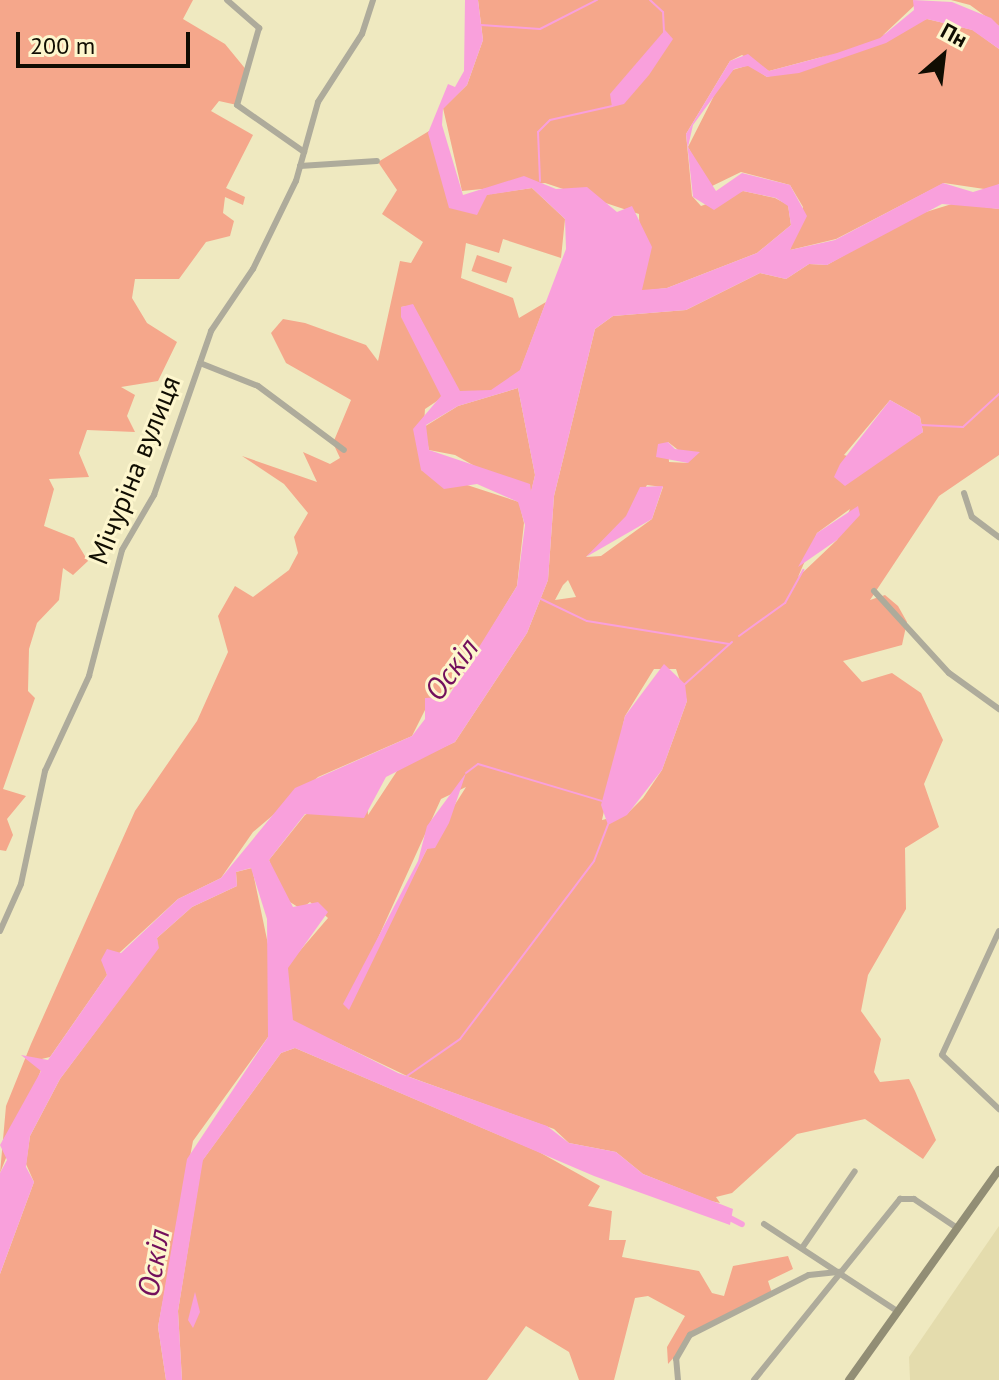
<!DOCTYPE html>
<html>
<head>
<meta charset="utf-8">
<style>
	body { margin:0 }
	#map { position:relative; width:999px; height:1380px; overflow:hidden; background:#efe9c0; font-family:"PT Sans",sans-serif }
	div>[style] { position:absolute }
	.built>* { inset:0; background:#e4dcad }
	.green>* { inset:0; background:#f5a78b; transform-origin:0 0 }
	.water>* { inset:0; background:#f9a0dc }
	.stream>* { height:2px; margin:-1px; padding:0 1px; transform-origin:1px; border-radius:1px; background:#f9a0dc }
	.canal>* { height:6px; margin:-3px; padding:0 3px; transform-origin:3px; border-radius:3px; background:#f9a0dc }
	.street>* { height:6px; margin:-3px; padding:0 3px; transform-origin:3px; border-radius:3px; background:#aeab9b }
	.secondary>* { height:8px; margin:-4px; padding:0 4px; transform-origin:4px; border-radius:4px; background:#928e75 }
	span { translate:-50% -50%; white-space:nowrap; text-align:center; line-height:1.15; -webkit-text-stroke:6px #fdf6cd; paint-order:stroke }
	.street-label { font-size:28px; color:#100d02 }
	.water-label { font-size:30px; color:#73105c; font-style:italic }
	.north { position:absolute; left:903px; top:16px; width:80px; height:80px; -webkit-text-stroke:6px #fdf6cd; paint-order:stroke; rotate:28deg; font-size:22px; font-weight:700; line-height:32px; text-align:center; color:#100d02 }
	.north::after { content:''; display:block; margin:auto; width:28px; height:36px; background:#100d02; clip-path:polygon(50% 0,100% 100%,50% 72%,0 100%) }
	.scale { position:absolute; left:16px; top:32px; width:174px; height:36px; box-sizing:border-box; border:4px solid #100d02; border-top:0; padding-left:10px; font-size:24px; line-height:28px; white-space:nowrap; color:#100d02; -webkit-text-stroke:6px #fdf6cd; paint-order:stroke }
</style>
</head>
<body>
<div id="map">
	<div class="built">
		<i style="clip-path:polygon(999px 1226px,999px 1380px,910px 1380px,909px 1357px)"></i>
	</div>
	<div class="green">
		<i style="clip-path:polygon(0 0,193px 0,183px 19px,225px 44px,248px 72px,237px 105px,219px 101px,211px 111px,253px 135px,226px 188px,245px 197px,243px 205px,225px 197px,223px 213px,234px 221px,230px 236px,206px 242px,179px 279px,135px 279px,132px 298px,147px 323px,177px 342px,158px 381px,121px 387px,135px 395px,127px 416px,135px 432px,87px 430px,79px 453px,89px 477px,49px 479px,54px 489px,44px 526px,74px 538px,88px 561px,73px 575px,63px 568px,59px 600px,37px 623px,29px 649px,28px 691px,35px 698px,3px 789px,26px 796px,7px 819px,13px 835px,6px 851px,0 850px)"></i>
		<i style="clip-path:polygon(478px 0,913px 0,915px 5px,880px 38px,829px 55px,769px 71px,742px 55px,730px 61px,686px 134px,692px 196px,701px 206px,743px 191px,775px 198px,788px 205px,791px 225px,757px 253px,667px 288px,641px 291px,639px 214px,545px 183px,462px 191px,443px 108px,467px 85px,483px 40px)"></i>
		<i style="clip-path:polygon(951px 0,999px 0,999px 26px,970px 5px)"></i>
		<i style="clip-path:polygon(927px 19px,973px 30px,999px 49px,999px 184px,991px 190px,944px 183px,836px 239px,790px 250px,803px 207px,790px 185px,741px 172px,710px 187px,688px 147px,726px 72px,749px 65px,767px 77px)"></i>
		<i style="clip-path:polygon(429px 131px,448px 200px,532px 188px,565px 219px,561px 258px,503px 239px,499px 253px,466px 243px,461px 278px,513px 298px,519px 318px,546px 302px,520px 371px,491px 391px,460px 393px,413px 305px,401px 307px,443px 397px,425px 409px,421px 470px,519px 502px,524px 523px,517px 586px,457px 685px,427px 706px,412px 736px,318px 777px,253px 832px,221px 878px,178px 899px,105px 966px,107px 975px,50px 1057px,33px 1061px,41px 1070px,0 1173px,6px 1106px,31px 1044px,135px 811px,197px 721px,228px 652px,218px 616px,235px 586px,253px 597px,289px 570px,298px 553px,294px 537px,308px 513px,284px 484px,242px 456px,317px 482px,303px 452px,330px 464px,340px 458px,333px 443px,351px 400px,286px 363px,271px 333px,283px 319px,305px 323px,366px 345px,378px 361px,400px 261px,411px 263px,423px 242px,382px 214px,397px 190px,378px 162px)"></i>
		<i style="clip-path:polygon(evenodd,955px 203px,999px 209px,999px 455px,939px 496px,870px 600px,885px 595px,898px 606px,907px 622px,902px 645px,843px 661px,862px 682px,892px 673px,921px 693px,943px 740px,924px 784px,939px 827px,905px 848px,906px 909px,868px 975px,861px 1011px,881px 1039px,874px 1072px,880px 1082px,909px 1079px,915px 1091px,936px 1140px,923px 1159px,865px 1119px,797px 1134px,732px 1193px,716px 1197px,720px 1203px,711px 1201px,643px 1174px,616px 1152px,569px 1143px,554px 1129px,407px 1076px,292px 1021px,286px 967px,328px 918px,310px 902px,301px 909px,282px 897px,269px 860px,305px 815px,366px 779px,368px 815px,399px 768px,455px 742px,527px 633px,548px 580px,554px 496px,595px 329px,613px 316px,686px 310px,760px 273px,786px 279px,809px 264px,827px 265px,913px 216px,955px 203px,890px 400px,920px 417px,923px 432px,871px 463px,844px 455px,890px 400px,955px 203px,668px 442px,677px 449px,688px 463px,669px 462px,668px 442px,955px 203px,647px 485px,663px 487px,652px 519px,601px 556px,586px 557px,627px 519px,647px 485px,955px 203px,850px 509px,837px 540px,798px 577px,817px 533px,850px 509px,955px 203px,568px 580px,576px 597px,555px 600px,563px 585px,568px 580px,955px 203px,654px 669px,676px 669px,687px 701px,662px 770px,643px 798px,627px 814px,602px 820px,625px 716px,654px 669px,955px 203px,466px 787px,427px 849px,354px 991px,441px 799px,466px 787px)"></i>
		<i style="left:477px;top:255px;width:37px;height:17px;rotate:19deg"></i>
		<i style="clip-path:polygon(518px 388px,535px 475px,530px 497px,455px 455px,429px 450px,424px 427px,458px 406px)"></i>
		<i style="clip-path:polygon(252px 868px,269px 949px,268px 1037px,193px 1141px,158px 1327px,166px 1380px,0 1380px,0 1274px,34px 1182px,26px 1164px,30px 1136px,60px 1079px,158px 948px,157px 938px,192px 907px,237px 886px,236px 872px)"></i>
		<i style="clip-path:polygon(295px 1048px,539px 1152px,600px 1186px,588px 1206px,612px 1211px,609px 1240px,626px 1240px,622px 1257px,699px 1271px,712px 1293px,724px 1296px,733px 1266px,788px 1256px,793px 1269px,768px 1281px,773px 1296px,699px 1329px,668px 1364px,667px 1347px,685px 1316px,648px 1296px,635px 1298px,614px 1380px,579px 1380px,569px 1352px,526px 1326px,487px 1380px,182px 1380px,178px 1311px,202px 1161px,281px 1053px)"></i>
	</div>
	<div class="water">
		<i style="clip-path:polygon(evenodd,465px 0,478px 0,483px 40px,467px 85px,443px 109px,442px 125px,463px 195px,524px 176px,556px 189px,587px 187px,617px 212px,632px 206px,652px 247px,642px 290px,667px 288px,757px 253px,791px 225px,788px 206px,776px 198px,743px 191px,714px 210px,693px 197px,686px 134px,730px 61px,748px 54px,769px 71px,837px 53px,880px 38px,914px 10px,913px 0,952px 2px,991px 18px,999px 26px,999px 49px,972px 30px,927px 19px,886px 43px,799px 73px,767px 77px,748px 66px,734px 69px,693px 125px,688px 147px,716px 191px,742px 173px,790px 185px,807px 216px,790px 250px,835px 240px,943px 183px,973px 192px,999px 184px,999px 209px,942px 204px,827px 265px,809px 264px,786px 279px,760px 273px,686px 310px,613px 316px,595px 329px,554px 496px,548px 580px,527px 633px,455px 742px,386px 777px,364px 818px,305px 814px,269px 860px,293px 907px,318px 902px,328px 912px,288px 968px,293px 1020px,398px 1073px,547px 1126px,569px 1143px,616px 1152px,643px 1174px,733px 1209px,730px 1225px,594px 1176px,295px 1048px,281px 1053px,203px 1160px,178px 1311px,182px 1380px,166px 1380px,158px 1327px,187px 1159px,268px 1037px,267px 919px,251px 868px,236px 872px,237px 886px,192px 907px,157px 938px,159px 948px,60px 1079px,30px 1136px,26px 1167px,34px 1182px,0 1274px,0 1173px,7px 1160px,0 1145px,41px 1071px,21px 1055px,48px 1060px,107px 975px,101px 960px,107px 949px,121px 953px,178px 899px,221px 878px,295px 788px,412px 736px,425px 719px,425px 698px,448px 697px,517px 586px,525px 525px,518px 502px,477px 484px,444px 489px,421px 470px,413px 429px,441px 396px,401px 317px,401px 307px,413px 304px,460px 391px,491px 390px,520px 370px,566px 249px,565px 219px,532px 188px,487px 195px,477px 215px,449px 208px,428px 133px,448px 84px,455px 87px,464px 71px,465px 0,518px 388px,535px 475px,531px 491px,530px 484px,429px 450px,426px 425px,458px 406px,518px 388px)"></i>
		<i style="clip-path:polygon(665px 30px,673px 39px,649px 75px,624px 104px,612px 107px,610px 94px)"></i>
		<i style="clip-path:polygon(890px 400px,920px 417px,923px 432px,845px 486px,834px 477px,840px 464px)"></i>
		<i style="clip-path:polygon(668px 442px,675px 449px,700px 452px,688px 463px,656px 457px,658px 444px)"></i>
		<i style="clip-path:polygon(663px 486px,652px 519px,586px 557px,626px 516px,640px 487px)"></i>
		<i style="clip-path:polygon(858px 506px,860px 515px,837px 540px,798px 567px,817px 533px)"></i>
		<i style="clip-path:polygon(664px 664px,685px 684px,687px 701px,662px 770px,627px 815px,608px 825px,601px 805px,625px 716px)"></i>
		<i style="clip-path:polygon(466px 773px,449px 823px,435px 848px,427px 849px,349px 1010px,343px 1004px,418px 861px,427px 826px)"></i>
		<i style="clip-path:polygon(195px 1292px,200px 1312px,193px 1328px,188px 1320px)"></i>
	</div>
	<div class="stream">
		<i style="left:650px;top:0;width:18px;rotate:43deg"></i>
		<i style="left:663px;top:12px;width:21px;rotate:87deg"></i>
		<i style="left:481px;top:25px;width:59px;rotate:3.9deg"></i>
		<i style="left:540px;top:29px;width:64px;rotate:-27deg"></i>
		<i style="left:540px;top:181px;width:49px;rotate:-92.3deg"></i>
		<i style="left:538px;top:132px;width:17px;rotate:-45deg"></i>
		<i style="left:550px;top:120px;width:64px;rotate:-12.7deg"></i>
		<i style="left:921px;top:425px;width:42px;rotate:2.7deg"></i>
		<i style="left:963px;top:427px;width:49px;rotate:-42.5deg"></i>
		<i style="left:541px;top:599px;width:51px;rotate:25.6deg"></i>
		<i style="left:587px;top:621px;width:144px;rotate:9.2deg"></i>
		<i style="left:739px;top:636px;width:57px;rotate:-35.7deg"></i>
		<i style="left:785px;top:603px;width:38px;rotate:-61deg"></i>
		<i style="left:685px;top:684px;width:63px;rotate:-41.8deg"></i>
		<i style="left:466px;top:773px;width:15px;rotate:-37deg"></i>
		<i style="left:478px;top:764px;width:129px;rotate:16.6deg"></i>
		<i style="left:407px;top:1076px;width:65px;rotate:-34.9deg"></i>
		<i style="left:460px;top:1039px;width:223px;rotate:-53deg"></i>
		<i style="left:594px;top:861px;width:39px;rotate:-69deg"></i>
	</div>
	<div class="canal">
		<i style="left:724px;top:1215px;width:20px;rotate:27deg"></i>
	</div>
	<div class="street">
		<i style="left:227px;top:0;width:43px;rotate:41.2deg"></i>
		<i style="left:259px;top:28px;width:80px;rotate:105.9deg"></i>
		<i style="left:237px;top:105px;width:82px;rotate:35deg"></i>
		<i style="left:300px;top:166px;width:77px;rotate:-3.7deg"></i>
		<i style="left:200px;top:363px;width:62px;rotate:21.6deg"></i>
		<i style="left:258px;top:386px;width:107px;rotate:36.7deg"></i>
		<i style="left:964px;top:493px;width:25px;rotate:72deg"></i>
		<i style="left:972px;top:517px;width:34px;rotate:37deg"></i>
		<i style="left:874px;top:591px;width:111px;rotate:47.6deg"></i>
		<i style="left:949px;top:673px;width:62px;rotate:35.8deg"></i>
		<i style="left:0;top:931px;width:51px;rotate:-65.9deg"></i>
		<i style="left:21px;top:884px;width:116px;rotate:-78deg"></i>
		<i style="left:45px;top:771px;width:105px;rotate:-65.1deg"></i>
		<i style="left:89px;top:676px;width:130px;rotate:-75.3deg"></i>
		<i style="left:122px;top:550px;width:64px;rotate:-59.8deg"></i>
		<i style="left:154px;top:495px;width:174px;rotate:-70.8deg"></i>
		<i style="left:211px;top:331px;width:75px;rotate:-55.9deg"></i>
		<i style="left:253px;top:269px;width:98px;rotate:-64deg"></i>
		<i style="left:296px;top:181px;width:82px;rotate:-74.4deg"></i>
		<i style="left:318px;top:102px;width:81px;rotate:-57.1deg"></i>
		<i style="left:362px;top:34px;width:36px;rotate:-72deg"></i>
		<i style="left:999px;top:931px;width:136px;rotate:114.7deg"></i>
		<i style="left:942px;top:1055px;width:79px;rotate:43.5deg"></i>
		<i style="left:764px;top:1224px;width:159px;rotate:33.2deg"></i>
		<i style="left:802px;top:1248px;width:93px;rotate:-55.5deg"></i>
		<i style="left:678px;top:1380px;width:21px;rotate:-95deg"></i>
		<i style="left:676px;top:1359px;width:28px;rotate:-60deg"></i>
		<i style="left:690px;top:1335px;width:133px;rotate:-26.8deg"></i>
		<i style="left:809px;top:1275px;width:31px;rotate:-6deg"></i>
		<i style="left:754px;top:1380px;width:233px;rotate:-51.1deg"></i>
		<i style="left:900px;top:1199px;width:14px"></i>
		<i style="left:914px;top:1199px;width:52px;rotate:34deg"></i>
	</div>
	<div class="secondary">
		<i style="left:849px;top:1380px;width:258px;rotate:-54.5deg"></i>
	</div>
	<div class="street-label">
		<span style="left:134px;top:470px;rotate:-68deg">Мічуріна вулиця</span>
	</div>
	<div class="water-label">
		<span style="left:451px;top:669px;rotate:-54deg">Оскіл</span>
		<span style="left:153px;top:1263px;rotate:-80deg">Оскіл</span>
	</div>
	<div class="north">Пн</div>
	<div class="scale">200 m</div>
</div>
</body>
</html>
